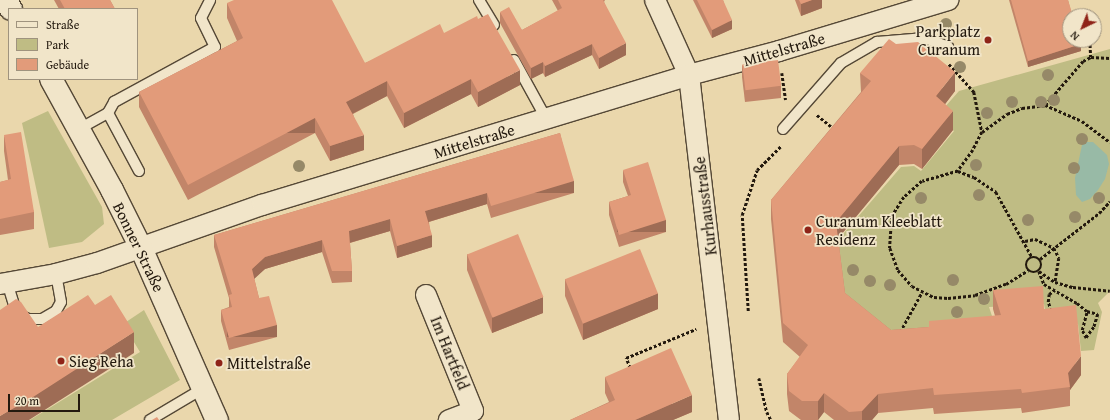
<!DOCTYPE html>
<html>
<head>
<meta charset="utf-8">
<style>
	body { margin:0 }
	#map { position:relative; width:1110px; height:420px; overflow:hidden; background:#ead7ac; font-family:"Gentium Book Plus",serif }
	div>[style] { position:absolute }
	.green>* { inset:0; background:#bfbc84 }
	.water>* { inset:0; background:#98baa6 }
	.path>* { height:2.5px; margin-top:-1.25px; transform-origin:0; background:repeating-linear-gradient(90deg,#23190e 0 3px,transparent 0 5px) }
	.path>.ring { margin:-1.25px; padding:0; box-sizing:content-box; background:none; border:2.5px solid #23190e; border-radius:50% }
	.roads { filter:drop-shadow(1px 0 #554836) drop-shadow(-1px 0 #554836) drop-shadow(0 1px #554836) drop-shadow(0 -1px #554836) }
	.service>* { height:10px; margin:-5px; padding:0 5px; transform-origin:5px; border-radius:5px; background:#f1e5c9 }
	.minor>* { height:20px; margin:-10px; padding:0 10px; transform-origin:10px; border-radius:10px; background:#f1e5c9 }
	.secondary>* { height:22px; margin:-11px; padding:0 11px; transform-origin:11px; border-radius:11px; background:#f1e5c9 }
	.trees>* { width:12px; height:12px; margin:-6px; border-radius:50%; background:#968968 }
	.wall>* { inset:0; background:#c28569 }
	.shaded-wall>* { inset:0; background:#9e6c55; transform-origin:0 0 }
	.building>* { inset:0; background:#e29b7a; transform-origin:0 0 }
	.dots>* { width:11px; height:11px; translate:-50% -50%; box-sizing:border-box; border:2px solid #f1e5c9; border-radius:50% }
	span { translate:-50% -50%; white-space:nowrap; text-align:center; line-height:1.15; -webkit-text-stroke:3.5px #f1e5c9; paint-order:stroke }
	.poi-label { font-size:16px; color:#23190e }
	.right { translate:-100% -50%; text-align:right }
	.left { translate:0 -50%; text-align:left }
	.street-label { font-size:16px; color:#23190e }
	.legend { position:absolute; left:8px; top:8px; width:130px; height:72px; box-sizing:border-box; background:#f1e5c9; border:1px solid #9f937e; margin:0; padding:5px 7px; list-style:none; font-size:12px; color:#23190e }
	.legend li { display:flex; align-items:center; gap:8px; height:20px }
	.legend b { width:20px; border:1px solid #9f937e }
	.north { position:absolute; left:1062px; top:8px; width:40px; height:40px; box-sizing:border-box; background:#f1e5c9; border:1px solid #9f937e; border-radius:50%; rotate:223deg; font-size:11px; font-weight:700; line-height:16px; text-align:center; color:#23190e }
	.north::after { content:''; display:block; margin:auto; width:14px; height:18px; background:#8f2418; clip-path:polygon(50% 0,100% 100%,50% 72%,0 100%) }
	.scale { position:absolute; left:8px; top:394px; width:72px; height:18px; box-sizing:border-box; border:2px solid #23190e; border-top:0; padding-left:5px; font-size:12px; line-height:14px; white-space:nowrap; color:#23190e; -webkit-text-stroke:3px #f1e5c9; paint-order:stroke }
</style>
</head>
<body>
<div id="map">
	<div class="green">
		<i style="clip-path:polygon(1110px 49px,1110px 291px,1098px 303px,1102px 312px,1094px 350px,1081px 351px,1078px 324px,1046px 317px,1044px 304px,989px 307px,994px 322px,891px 348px,846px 312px,837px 241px,901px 167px,914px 166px,921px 171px,954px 131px,944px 122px,944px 108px,959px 91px)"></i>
		<i style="clip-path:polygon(48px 111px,102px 207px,104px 224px,82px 242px,49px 248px,22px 123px)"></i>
		<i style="clip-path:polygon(144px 310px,180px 380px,112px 420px,30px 420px,140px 352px,123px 324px)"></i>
	</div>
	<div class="water">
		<i style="clip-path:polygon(1086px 142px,1093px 142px,1107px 155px,1109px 164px,1105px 179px,1098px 190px,1090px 199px,1082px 202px,1076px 195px,1075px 178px,1082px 145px)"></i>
	</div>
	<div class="path">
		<i style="left:1077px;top:14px;width:2px;rotate:63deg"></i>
		<i style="left:1090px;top:40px;width:17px;rotate:87deg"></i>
		<i style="left:949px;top:64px;width:38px;rotate:48deg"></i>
		<i style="left:974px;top:92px;width:41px;rotate:78.7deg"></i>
		<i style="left:982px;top:132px;width:20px;rotate:117deg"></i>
		<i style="left:973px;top:150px;width:26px;rotate:126deg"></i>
		<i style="left:958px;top:171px;width:37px;rotate:164deg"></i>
		<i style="left:922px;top:181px;width:24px;rotate:138deg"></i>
		<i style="left:904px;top:197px;width:22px;rotate:122deg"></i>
		<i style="left:892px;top:216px;width:32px;rotate:94deg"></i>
		<i style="left:890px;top:248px;width:23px;rotate:70deg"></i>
		<i style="left:898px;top:270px;width:21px;rotate:49deg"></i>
		<i style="left:912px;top:286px;width:25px;rotate:27deg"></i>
		<i style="left:934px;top:297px;width:14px;rotate:4deg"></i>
		<i style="left:948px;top:298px;width:27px;rotate:-6deg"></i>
		<i style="left:975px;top:295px;width:33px;rotate:-20deg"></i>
		<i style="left:1006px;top:284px;width:26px;rotate:-32deg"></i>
		<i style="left:782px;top:73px;width:27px;rotate:82deg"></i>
		<i style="left:1045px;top:105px;width:58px;rotate:-49.2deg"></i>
		<i style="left:1083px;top:61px;width:9px;rotate:-27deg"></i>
		<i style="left:1091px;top:57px;width:19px;rotate:3deg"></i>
		<i style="left:817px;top:115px;width:21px;rotate:39deg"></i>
		<i style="left:982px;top:132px;width:31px;rotate:-36deg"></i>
		<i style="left:1007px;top:114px;width:16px;rotate:-22deg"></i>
		<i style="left:1022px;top:108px;width:23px;rotate:-7deg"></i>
		<i style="left:1045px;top:105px;width:40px;rotate:23.4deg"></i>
		<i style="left:1082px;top:121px;width:35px;rotate:37deg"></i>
		<i style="left:958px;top:171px;width:17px;rotate:21deg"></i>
		<i style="left:974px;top:177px;width:27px;rotate:34deg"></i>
		<i style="left:996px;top:192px;width:74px;rotate:61deg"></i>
		<i style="left:1025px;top:241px;width:10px;rotate:-11deg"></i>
		<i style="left:1035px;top:239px;width:21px;rotate:25deg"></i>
		<i style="left:1054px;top:248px;width:11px;rotate:63deg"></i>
		<i style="left:1059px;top:258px;width:24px;rotate:99deg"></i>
		<i class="ring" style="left:1026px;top:257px;width:13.5px;height:13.5px"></i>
		<i style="left:1040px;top:259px;width:75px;rotate:-37.9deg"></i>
		<i style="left:1099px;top:213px;width:16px;rotate:-47deg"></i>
		<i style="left:1039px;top:271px;width:14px;rotate:69deg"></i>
		<i style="left:1044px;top:284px;width:38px;rotate:30deg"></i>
		<i style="left:1077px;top:303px;width:13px;rotate:39deg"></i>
		<i style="left:1087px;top:311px;width:11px;rotate:15deg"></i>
		<i style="left:1098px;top:314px;width:14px;rotate:107deg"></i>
		<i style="left:1094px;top:327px;width:14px;rotate:126deg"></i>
		<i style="left:1086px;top:338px;width:9px;rotate:-117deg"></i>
		<i style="left:1082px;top:330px;width:20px;rotate:-75deg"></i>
		<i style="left:1039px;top:271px;width:19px;rotate:35deg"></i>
		<i style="left:1055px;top:282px;width:19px;rotate:16deg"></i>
		<i style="left:1073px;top:287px;width:37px;rotate:6deg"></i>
		<i style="left:748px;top:311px;width:96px;rotate:-93.6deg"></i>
		<i style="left:742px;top:215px;width:47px;rotate:-71.6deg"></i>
		<i style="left:757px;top:170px;width:34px;rotate:-45deg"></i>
		<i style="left:1051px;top:311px;width:9px;rotate:-108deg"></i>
		<i style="left:1048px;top:302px;width:8px;rotate:-83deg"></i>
		<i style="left:1049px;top:294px;width:7px;rotate:-34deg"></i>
		<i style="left:900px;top:332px;width:46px;rotate:-61.2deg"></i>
		<i style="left:630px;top:368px;width:11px;rotate:-112deg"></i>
		<i style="left:626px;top:358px;width:76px;rotate:-22.5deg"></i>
		<i style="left:759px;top:378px;width:35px;rotate:77deg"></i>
		<i style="left:767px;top:412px;width:9px;rotate:63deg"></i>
	</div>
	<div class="roads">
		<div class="service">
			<i style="left:479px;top:0;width:29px;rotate:59deg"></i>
			<i style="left:514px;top:60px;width:68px;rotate:61.2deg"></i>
			<i style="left:79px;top:129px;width:33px;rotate:-29deg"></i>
			<i style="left:783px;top:129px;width:88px;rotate:-48.7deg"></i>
			<i style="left:841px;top:63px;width:42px;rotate:-30.3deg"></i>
			<i style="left:877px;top:42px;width:48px;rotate:-4.8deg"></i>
			<i style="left:925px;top:38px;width:25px;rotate:21deg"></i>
			<i style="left:139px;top:171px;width:66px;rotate:-118.1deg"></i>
			<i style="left:108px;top:113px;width:13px;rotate:-61deg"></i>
			<i style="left:114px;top:102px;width:115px;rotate:-28.6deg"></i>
			<i style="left:215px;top:47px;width:32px;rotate:-116deg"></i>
			<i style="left:201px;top:18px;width:20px;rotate:-63deg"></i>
			<i style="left:7px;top:282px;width:34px;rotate:73deg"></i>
			<i style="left:17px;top:314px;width:12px;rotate:24deg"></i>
			<i style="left:28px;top:319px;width:14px"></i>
			<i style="left:42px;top:319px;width:16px;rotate:-30deg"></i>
			<i style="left:56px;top:311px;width:10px;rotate:-61deg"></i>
			<i style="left:61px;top:302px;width:28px;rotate:-100deg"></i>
			<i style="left:150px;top:420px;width:63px;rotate:-30.7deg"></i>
		</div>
		<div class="minor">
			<i style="left:655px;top:0;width:82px;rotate:65.6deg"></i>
			<i style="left:689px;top:75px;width:347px;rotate:83.4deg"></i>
			<i style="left:0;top:284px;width:57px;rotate:-10.1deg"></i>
			<i style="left:56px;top:274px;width:42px;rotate:-15deg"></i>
			<i style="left:97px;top:263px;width:175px;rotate:-19.4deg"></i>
			<i style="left:262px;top:205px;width:446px;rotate:-16.9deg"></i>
			<i style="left:689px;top:75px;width:93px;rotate:-14.9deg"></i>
			<i style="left:779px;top:51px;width:177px;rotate:-16.8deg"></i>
			<i style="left:426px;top:295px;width:125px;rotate:67.9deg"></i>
			<i style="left:473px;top:411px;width:26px;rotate:159deg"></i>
		</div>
		<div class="secondary">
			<i style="left:6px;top:0;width:10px;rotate:61deg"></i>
			<i style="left:51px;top:79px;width:127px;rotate:61.2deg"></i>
			<i style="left:112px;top:190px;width:65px;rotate:63.4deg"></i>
			<i style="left:141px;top:248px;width:188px;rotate:66.2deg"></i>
		</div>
	</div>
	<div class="trees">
		<i style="left:946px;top:24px"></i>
		<i style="left:960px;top:67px"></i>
		<i style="left:1048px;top:75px"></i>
		<i style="left:1054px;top:100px"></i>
		<i style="left:1012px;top:102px"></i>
		<i style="left:1041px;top:102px"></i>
		<i style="left:987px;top:113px"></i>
		<i style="left:1082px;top:139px"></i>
		<i style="left:976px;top:165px"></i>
		<i style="left:299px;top:166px"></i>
		<i style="left:1074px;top:168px"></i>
		<i style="left:979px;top:195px"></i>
		<i style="left:921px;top:198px"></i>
		<i style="left:1099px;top:198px"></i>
		<i style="left:1075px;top:217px"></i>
		<i style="left:1028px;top:220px"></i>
		<i style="left:853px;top:270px"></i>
		<i style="left:953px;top:280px"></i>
		<i style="left:870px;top:281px"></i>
		<i style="left:890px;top:285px"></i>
		<i style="left:984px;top:299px"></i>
		<i style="left:957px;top:312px"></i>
	</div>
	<div class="wall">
		<i style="clip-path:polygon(54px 0,110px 0,115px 9px,59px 9px)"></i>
		<i style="clip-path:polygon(552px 0,605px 0,604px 2px,626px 55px,599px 69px,592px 55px,545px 77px,543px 73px,531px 79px,500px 23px,500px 12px,522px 30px,558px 11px)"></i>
		<i style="clip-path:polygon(693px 0,723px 0,732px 29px,712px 38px)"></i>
		<i style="clip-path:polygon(795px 0,822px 0,822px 8px,801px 16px)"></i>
		<i style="clip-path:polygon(1009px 0,1068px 0,1081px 51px,1028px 67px)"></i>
		<i style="clip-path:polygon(227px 3px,365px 63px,444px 33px,520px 85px,478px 107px,471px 94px,404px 128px,387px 96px,353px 114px,364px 150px,330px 161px,315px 133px,188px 200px,139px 107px,139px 92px,237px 41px,227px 18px)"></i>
		<i style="clip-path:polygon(742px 65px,781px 86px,781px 98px,745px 102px,742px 77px)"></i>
		<i style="clip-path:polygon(860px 73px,955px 91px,945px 104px,953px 130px,922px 169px,914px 164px,899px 165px,838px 238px,845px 293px,891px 330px,929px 327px,995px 316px,993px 309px,993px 290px,1044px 309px,1081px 375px,1070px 390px,1070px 406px,1022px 413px,1021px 408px,934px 414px,933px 408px,878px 413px,872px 420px,834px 420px,824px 412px,818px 420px,801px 420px,789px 411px,787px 394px,787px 374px,800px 357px,783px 342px,771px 219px,771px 200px,861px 92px)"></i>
		<i style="clip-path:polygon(560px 133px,574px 193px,491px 218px,487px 204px,429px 222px,432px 247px,397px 258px,390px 231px,350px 243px,352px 271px,352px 282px,332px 283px,322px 252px,265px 269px,254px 278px,259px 298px,277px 337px,229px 350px,221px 321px,221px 310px,229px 307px,229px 298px,214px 247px,214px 235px)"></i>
		<i style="clip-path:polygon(4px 135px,34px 212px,34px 229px,0 235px,0 182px,8px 180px,4px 151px)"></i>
		<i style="clip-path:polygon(623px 170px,666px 232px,619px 247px,609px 215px,609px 202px,628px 196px,623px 182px)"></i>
		<i style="clip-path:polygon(467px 254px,543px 313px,492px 333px,467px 270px)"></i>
		<i style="clip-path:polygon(565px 279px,658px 309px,583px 340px,565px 296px)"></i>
		<i style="clip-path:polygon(605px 377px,692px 412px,673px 420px,570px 420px,609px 402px,605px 393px)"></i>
	</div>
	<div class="shaded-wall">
		<i style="clip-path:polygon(812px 0,822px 0,822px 8px,801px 16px,801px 4px)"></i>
		<i style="clip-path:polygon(732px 20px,732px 29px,712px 38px,712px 30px)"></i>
		<i style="clip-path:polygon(626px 43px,626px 55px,599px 69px,599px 58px)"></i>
		<i style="clip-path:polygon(592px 44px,592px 55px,545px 77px,545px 66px)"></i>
		<i style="clip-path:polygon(1081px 44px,1081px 51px,1028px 67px,1028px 61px)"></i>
		<i style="clip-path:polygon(543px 62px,543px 73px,531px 79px,531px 68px)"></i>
		<i style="clip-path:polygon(520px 70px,520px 85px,478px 107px,478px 92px)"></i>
		<i style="clip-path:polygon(955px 72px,955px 91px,936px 116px,936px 96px)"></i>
		<i style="clip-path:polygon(471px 79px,471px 94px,404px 128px,404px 113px)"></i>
		<i style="clip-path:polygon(387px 81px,387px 96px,346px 117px,346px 102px)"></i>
		<i style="clip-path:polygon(953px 111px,953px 130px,922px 169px,922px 149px)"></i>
		<i style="left:315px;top:118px;width:15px;height:144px;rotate:90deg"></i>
		<i style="clip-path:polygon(364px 135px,364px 150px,330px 161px,330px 146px)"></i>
		<i style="clip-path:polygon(899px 146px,899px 165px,836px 241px,836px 222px)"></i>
		<i style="left:574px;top:181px;width:12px;height:87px;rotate:90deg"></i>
		<i style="clip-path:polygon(487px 193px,487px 204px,425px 223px,425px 211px)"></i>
		<i style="clip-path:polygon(390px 219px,390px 231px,349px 243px,349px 231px)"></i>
		<i style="left:666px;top:220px;width:12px;height:49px;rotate:90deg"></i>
		<i style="clip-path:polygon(432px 235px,432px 247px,397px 258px,397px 246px)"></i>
		<i style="clip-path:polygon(322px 240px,322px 252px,265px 269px,252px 281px,252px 269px,265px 257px)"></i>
		<i style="clip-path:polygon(658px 293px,658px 309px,583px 340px,583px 323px)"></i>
		<i style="clip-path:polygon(543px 297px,543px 313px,492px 333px,492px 317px)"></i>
		<i style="left:277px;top:325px;width:12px;height:50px;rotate:90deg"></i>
		<i style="clip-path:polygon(134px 332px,134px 353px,29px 420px,0 420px,0 416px)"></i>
		<i style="clip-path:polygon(1081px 356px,1081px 375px,1070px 390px,1068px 373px)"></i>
		<i style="clip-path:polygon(824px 393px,824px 412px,818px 420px,818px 401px)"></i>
		<i style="clip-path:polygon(878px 394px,878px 413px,872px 420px,862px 420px,862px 411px)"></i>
		<i style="clip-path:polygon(692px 395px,692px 412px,673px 420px,635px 420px)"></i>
	</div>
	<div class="building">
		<i style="clip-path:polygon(60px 0,110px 0,115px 9px,65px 9px)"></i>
		<i style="clip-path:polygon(234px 0,332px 0,365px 63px,440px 24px,444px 33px,477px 16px,478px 19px,488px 14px,520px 70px,478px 92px,471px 79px,404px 113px,387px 81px,346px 102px,364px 135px,330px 146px,315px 118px,188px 185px,139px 92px,243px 38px,227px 3px)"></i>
		<i style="clip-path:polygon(558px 0,603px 0,626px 43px,599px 58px,592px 44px,545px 66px,543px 62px,531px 68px,500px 12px,509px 7px,522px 30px,562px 8px)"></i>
		<i style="clip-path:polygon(697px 0,723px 0,732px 20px,712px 30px)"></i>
		<i style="clip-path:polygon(799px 0,812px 0,801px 4px)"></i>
		<i style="clip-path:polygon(1011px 0,1068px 0,1073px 16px,1070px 16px,1070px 40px,1080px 40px,1081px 44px,1028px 61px)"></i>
		<i style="clip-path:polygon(889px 39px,896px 44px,918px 42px,955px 72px,936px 96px,953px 111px,922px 149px,914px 145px,899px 146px,836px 222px,845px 293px,891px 330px,929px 327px,929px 321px,1001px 315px,993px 290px,1043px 286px,1044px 309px,1076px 305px,1081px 356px,1068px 373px,1070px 387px,1022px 393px,1021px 389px,934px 395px,933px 388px,878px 394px,862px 411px,849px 412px,824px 393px,818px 401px,802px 401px,789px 391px,787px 374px,808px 345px,783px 323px,771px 200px,871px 81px,860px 73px)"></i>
		<i style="left:778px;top:60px;width:26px;height:36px;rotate:83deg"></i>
		<i style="clip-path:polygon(21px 132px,34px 212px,0 219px,0 182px,11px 179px,4px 135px)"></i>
		<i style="clip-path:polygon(560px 133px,574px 181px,491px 206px,487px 193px,425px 211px,432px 235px,397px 246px,390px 219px,349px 231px,352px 271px,332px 271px,322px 240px,265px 257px,252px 269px,259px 298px,269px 296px,277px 325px,229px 338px,221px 310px,232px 307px,229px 295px,232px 294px,214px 235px)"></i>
		<i style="clip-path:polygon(648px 162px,666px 220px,619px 235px,609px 202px,631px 195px,623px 170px)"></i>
		<i style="left:518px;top:234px;width:68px;height:55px;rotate:68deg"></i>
		<i style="left:640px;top:249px;width:48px;height:81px;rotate:68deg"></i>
		<i style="clip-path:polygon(88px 295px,95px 305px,111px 295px,134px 332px,30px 399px,0 416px,0 310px,16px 299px,21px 302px,38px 327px)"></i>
		<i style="clip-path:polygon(671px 348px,692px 395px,635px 420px,570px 420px,615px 400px,605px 377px)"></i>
		<i style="clip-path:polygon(157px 417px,159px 420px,152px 420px)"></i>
	</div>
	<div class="dots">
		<i style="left:988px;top:40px;background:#8f2418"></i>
		<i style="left:808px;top:230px;background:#8f2418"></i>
		<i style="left:61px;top:361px;background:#8f2418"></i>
		<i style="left:219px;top:363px;background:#8f2418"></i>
	</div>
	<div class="poi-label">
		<span class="right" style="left:980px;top:40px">Parkplatz<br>Curanum</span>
		<span class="left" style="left:816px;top:230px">Curanum Kleeblatt<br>Residenz</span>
		<span class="left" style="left:69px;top:361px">Sieg Reha</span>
		<span class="left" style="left:227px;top:363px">Mittelstraße</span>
	</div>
	<div class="street-label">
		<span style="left:784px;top:49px;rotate:-16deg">Mittelstraße</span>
		<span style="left:474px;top:141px;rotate:-17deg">Mittelstraße</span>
		<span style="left:705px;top:206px;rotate:-97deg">Kurhausstraße</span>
		<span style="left:139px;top:247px;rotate:64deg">Bonner Straße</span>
		<span style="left:450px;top:353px;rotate:68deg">Im Hartfeld</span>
	</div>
	<ul class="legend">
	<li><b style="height:5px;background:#f1e5c9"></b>Straße</li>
	<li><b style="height:11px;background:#bfbc84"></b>Park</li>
	<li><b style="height:11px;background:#e29b7a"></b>Gebäude</li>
	</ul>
	<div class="north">N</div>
	<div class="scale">20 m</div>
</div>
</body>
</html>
